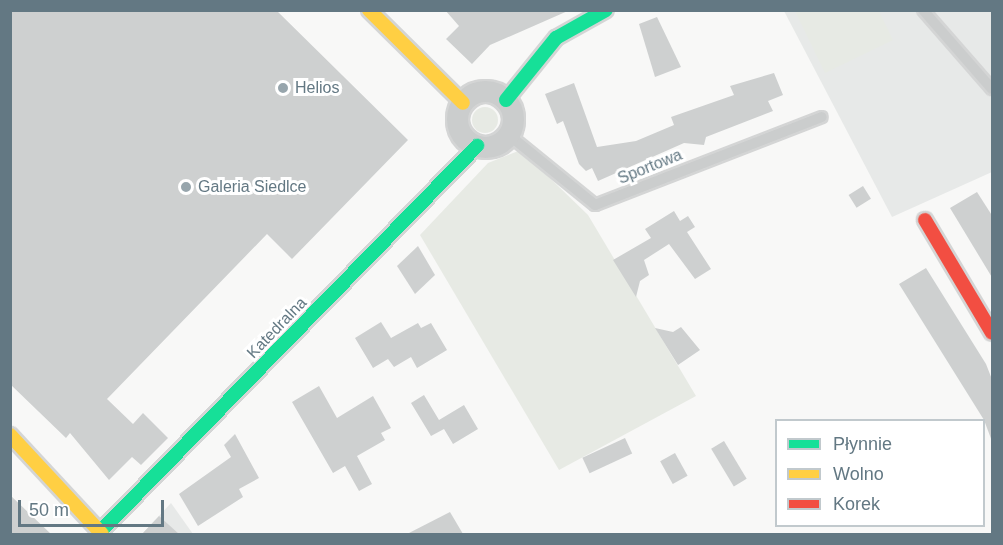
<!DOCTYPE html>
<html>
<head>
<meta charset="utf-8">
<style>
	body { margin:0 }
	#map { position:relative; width:1003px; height:545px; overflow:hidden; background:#f8f8f7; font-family:Arial,sans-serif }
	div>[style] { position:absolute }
	.built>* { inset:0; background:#e7e9e8 }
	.green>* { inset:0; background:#e7eae4 }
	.round { border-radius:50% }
	.building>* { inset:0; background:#ced0d0; transform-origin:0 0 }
	.roads { filter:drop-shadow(2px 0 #d4d5d5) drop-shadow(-2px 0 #d4d5d5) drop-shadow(0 2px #d4d5d5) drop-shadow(0 -2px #d4d5d5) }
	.lane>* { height:10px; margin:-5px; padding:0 5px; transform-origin:5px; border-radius:5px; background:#cbcdcd }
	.street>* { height:21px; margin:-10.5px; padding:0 10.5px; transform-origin:10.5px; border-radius:10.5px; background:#cbcdcd }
	.street>.ring { margin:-10.5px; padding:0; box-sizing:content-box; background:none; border:21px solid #cbcdcd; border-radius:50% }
	.fast>* { height:14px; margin:-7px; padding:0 7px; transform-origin:7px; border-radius:7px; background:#16e098 }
	.slow>* { height:14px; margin:-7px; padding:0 7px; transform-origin:7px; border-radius:7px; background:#ffcf43 }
	.jam>* { height:14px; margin:-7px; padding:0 7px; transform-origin:7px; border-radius:7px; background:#f24e42 }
	.dots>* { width:16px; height:16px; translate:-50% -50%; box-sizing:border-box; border:3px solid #fff; border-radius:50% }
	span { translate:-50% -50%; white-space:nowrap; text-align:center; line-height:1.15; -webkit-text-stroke:6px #fff; paint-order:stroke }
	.poi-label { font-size:16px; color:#637883 }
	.left { translate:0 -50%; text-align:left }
	.street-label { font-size:16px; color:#637883 }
	.frame { position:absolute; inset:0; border:12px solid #637883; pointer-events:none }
	.legend { position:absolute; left:775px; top:419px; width:210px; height:108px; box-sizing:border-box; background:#fff; border:2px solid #c1c9cd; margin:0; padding:8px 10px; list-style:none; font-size:18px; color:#637883 }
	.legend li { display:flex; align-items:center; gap:12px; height:30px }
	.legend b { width:30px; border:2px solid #c1c9cd }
	.scale { position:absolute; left:18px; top:500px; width:146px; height:27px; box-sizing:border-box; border:3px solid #637883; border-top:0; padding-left:8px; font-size:18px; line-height:21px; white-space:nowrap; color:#637883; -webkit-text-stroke:4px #fff; paint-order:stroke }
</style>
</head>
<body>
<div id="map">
	<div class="built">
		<i style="clip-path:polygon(784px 11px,992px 11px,992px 172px,892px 217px)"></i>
		<i style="clip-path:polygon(171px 503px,193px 534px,145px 534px,144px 532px)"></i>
	</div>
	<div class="green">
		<i style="clip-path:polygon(795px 11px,879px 11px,893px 40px,825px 73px)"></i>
		<i class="round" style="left:472px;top:107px;width:26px;height:26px"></i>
		<i style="clip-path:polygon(521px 150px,588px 215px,696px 396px,559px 470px,420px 235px,488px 163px)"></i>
	</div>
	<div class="building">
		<i style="clip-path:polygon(10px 10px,276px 10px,408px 140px,292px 259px,267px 234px,107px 399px,133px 424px,143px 413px,168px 438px,141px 465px,132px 457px,109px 480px,70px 433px,66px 438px,10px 384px)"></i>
		<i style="clip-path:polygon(445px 10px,570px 10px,490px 45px,472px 64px,446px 39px,459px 26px)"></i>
		<i style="clip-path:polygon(657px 17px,681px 67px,655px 77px,639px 24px)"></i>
		<i style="clip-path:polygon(774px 73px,783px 95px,768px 101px,773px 111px,706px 137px,704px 145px,684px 143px,598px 181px,592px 168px,586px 171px,579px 164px,563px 121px,557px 124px,545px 94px,574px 83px,597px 147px,636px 141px,674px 125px,671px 117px,734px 95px,730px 86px)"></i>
		<i style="left:863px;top:186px;width:15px;height:17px;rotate:58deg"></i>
		<i style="clip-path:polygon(977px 192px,993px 217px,993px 279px,950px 208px)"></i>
		<i style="clip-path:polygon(674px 211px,680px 221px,688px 216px,695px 227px,687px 232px,711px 269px,695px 279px,669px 244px,644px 260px,649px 275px,640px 281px,636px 297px,613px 260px,651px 238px,645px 229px)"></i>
		<i style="clip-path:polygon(418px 246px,435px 275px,415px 294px,397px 266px)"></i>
		<i style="clip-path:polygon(926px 268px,986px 364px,993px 382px,993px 444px,984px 420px,899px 284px)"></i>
		<i style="clip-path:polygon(381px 322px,391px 338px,418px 323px,421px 328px,431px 323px,447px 350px,417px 368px,411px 357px,394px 367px,388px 359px,373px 368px,355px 338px)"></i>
		<i style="clip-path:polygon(681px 327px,700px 350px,678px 365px,655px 328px,673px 332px)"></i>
		<i style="clip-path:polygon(319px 386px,337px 418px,373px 396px,391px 428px,381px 433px,385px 440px,357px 456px,372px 484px,359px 491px,345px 466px,333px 473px,292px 402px)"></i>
		<i style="clip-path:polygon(424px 395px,439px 420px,464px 405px,478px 429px,453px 444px,444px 429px,431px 436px,411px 403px)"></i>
		<i style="clip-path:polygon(235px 434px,259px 478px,239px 489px,243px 497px,198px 526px,179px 494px,231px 457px,224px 445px)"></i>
		<i style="left:625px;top:438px;width:17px;height:47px;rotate:65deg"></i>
		<i style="left:724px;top:441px;width:44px;height:15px;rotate:59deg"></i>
		<i style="left:675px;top:453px;width:26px;height:17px;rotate:61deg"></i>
		<i style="clip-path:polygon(10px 495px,51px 534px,10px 534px)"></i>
		<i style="clip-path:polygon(450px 512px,463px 534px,407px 534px)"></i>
		<i style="clip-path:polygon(159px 516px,179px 534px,142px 534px)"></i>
	</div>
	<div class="roads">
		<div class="lane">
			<i style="left:923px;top:10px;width:105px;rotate:48.9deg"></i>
			<i style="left:509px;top:135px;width:111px;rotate:39.1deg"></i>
			<i style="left:595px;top:205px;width:243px;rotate:-21.2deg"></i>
		</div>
		<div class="street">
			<i class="ring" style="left:457px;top:91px;width:35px;height:35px"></i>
		</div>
		<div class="fast">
			<i style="left:506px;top:100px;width:80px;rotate:-51.1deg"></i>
			<i style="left:556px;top:38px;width:57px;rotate:-29.2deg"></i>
			<i style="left:100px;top:532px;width:540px;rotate:-45.68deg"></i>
		</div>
		<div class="slow">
			<i style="left:369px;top:10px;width:132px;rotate:44.7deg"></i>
			<i style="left:10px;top:435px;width:135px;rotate:47.1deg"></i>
		</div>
		<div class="jam">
			<i style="left:925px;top:220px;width:131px;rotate:59.3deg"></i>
		</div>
	</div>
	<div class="dots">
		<i style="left:283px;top:88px;background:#97a5ac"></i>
		<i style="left:186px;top:187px;background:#97a5ac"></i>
	</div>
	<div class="poi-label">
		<span class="left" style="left:295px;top:88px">Helios</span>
		<span class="left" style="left:198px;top:187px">Galeria Siedlce</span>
	</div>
	<div class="street-label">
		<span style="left:650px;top:167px;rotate:-22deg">Sportowa</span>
		<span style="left:277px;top:328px;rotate:-46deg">Katedralna</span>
	</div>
	<div class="frame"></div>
	<ul class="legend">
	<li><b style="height:8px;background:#16e098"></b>Płynnie</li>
	<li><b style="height:8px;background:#ffcf43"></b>Wolno</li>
	<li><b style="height:8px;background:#f24e42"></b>Korek</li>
	</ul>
	<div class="scale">50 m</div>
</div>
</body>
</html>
